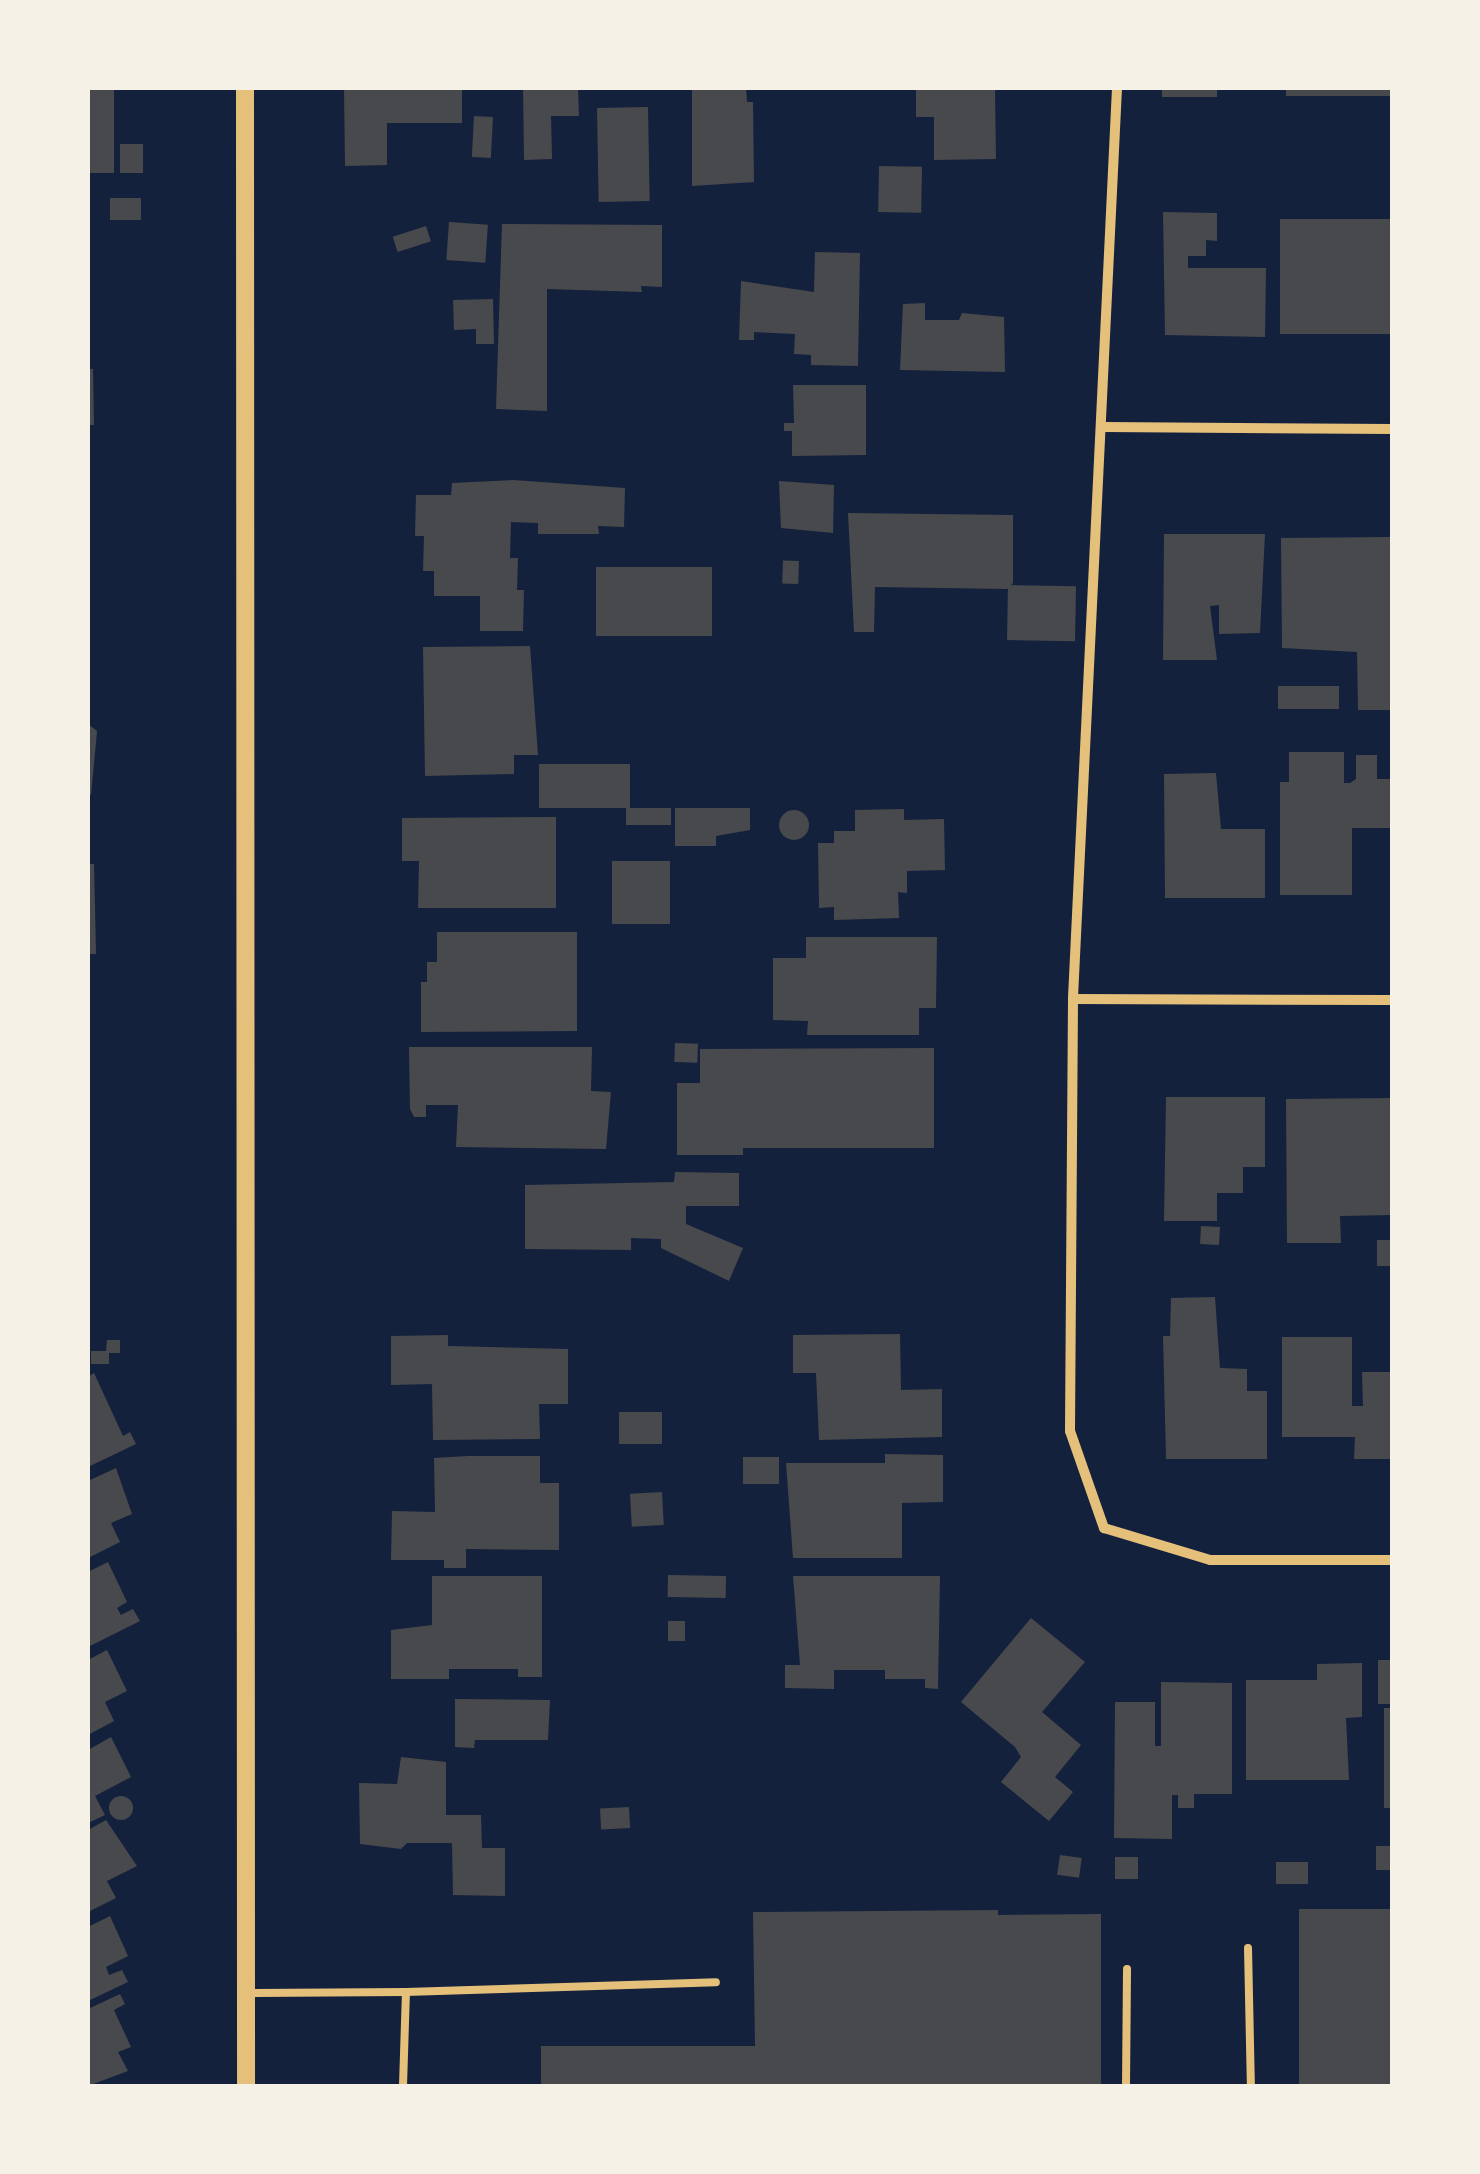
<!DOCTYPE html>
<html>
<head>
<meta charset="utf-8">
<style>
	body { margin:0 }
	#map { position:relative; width:1480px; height:2174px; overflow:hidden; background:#14213d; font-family:Manrope,sans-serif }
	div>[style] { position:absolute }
	.building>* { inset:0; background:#48494c; transform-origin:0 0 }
	.round { border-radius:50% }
	.service>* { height:8px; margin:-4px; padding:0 4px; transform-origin:4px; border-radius:4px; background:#e5c07b }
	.minor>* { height:10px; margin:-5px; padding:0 5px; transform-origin:5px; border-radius:5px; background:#e5c07b }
	.tertiary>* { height:18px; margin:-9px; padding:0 9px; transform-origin:9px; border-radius:9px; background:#e5c07b }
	span { translate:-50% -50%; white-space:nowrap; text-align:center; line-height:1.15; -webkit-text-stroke:10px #f6f1e7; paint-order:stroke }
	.frame { position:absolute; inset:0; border:90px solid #f6f1e7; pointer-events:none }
</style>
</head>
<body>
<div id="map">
	<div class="building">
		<i style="left:88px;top:88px;width:26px;height:85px"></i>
		<i style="clip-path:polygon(344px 88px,462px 88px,462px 123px,387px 123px,387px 165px,345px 166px)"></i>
		<i style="clip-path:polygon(523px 88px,578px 88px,579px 116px,551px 116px,552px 159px,524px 160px)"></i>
		<i style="clip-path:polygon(692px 88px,746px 88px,747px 102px,753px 102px,754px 182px,692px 186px)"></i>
		<i style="clip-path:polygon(916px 88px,995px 88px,996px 159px,934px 160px,934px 117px,916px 117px)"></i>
		<i style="left:1162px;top:88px;width:55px;height:9px"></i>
		<i style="left:1286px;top:88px;width:106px;height:8px"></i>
		<i style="left:648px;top:107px;width:94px;height:51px;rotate:89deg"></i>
		<i style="left:474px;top:116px;width:19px;height:41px;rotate:3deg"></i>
		<i style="left:120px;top:144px;width:23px;height:29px"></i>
		<i style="left:879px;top:166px;width:43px;height:46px;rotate:1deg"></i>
		<i style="left:110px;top:198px;width:31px;height:22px"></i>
		<i style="clip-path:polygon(1163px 212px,1217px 213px,1217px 241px,1206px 240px,1206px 256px,1188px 256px,1188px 268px,1266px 268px,1265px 337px,1165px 335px)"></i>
		<i style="left:1280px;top:219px;width:112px;height:115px"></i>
		<i style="left:449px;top:222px;width:39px;height:38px;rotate:4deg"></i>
		<i style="clip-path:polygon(502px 224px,662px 225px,662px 287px,641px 286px,642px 292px,547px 289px,547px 411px,496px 409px)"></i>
		<i style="left:426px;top:226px;width:16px;height:35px;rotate:72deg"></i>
		<i style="clip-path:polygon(815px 252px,860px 253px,858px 366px,811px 365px,811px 355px,794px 354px,795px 334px,754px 332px,754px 340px,739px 340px,741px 281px,814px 292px)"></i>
		<i style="clip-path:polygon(493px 299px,494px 344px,476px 344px,476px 329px,454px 330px,453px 300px)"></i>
		<i style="clip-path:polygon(925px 303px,925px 320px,959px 320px,962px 313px,1004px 317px,1005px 372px,900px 370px,903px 304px)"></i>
		<i style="clip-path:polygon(88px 369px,93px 369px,94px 425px,88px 425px)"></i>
		<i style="clip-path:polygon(793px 385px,866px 385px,866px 455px,792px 456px,792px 431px,784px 431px,784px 423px,794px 423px)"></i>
		<i style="clip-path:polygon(513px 480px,625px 488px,624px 527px,598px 526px,599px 534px,538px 534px,538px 523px,511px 522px,510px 558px,518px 558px,517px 590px,524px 590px,523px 631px,480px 631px,480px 596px,434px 596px,434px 571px,423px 571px,424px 536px,415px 536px,416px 495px,451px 495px,452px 483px)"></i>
		<i style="clip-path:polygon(779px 481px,834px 485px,833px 533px,781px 528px)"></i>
		<i style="clip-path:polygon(848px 513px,1013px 515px,1013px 583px,1007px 589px,875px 587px,874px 632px,854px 632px)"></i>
		<i style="clip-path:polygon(1164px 534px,1265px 534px,1260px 633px,1219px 634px,1219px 605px,1210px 606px,1217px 660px,1163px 660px)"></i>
		<i style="clip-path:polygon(1392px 537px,1390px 710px,1358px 710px,1357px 652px,1282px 648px,1281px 538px)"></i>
		<i style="left:799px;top:561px;width:23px;height:16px;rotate:92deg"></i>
		<i style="left:596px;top:567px;width:116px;height:69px"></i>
		<i style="left:1008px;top:585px;width:68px;height:55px;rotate:1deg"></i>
		<i style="clip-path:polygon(530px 646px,538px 755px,514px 755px,514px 774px,425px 776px,423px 647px)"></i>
		<i style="left:1278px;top:686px;width:61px;height:23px"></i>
		<i style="clip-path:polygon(88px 724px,97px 731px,91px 795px,88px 795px)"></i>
		<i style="clip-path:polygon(1289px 752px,1344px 752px,1344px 783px,1350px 783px,1356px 779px,1356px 755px,1377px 755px,1377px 779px,1392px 779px,1392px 828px,1352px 828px,1352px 895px,1280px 895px,1280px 782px,1289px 782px)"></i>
		<i style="left:539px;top:764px;width:91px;height:44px"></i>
		<i style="clip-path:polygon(1216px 773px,1221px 829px,1265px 829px,1265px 898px,1165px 898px,1164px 774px)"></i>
		<i style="left:671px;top:808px;width:17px;height:45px;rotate:90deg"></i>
		<i style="clip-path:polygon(675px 808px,750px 808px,750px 830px,716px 836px,716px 846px,675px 846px)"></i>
		<i style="clip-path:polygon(904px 809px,904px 820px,944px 819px,945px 870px,907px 871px,907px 893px,898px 892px,899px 918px,834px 920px,834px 907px,819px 908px,818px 843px,834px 843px,834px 831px,855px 831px,855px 810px)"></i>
		<i class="round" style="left:779px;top:810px;width:30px;height:30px"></i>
		<i style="clip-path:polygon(556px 817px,556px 908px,418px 908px,419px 861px,402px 861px,402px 818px)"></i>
		<i style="left:612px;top:861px;width:58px;height:63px"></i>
		<i style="clip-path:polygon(88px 864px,94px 864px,96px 954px,88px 954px)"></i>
		<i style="clip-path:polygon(437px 932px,577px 932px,577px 1031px,421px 1032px,421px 982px,427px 982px,427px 962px,437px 962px)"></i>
		<i style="clip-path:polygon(806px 937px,937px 937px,936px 1008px,919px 1008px,919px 1035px,807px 1035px,808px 1021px,773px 1020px,773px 958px,806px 958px)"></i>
		<i style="left:675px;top:1043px;width:23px;height:19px;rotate:2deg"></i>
		<i style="clip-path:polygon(409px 1047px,592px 1047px,591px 1091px,611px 1092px,606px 1149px,456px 1147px,458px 1105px,426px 1105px,426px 1117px,414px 1117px,410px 1109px)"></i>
		<i style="clip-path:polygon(934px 1048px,934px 1148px,743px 1148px,743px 1155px,677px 1155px,677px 1083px,700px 1083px,700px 1049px)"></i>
		<i style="clip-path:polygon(1166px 1097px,1265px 1097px,1265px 1167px,1243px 1167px,1243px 1193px,1217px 1193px,1217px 1221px,1164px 1221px)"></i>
		<i style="clip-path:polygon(1392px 1098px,1392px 1215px,1340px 1216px,1341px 1243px,1287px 1243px,1286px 1099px)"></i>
		<i style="clip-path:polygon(675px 1172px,739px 1173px,739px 1206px,686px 1206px,686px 1224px,743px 1248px,729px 1281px,661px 1248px,661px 1239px,631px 1238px,631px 1250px,525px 1249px,525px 1185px,674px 1182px)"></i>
		<i style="left:1201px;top:1226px;width:19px;height:18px;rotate:3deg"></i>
		<i style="left:1392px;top:1240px;width:26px;height:15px;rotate:90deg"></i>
		<i style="clip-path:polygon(1215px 1297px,1220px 1368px,1247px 1369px,1247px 1391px,1267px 1391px,1267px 1459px,1166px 1459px,1163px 1336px,1170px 1336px,1171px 1298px)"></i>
		<i style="clip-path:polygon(900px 1334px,901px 1390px,942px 1389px,942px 1437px,819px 1440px,816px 1373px,793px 1373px,793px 1335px)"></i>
		<i style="clip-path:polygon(448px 1335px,448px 1346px,568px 1349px,568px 1404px,539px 1404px,540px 1439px,433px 1440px,432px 1384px,391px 1385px,391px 1336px)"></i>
		<i style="clip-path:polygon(1282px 1337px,1352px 1337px,1352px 1406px,1363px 1406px,1362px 1372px,1392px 1372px,1392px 1459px,1354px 1459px,1355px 1437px,1282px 1437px)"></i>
		<i style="clip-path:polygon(107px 1340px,120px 1340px,120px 1353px,109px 1353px,109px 1364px,91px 1364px,91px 1351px,106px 1351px)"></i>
		<i style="clip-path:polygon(94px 1373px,123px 1436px,130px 1432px,136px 1444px,88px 1467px,88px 1377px)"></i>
		<i style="left:619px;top:1412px;width:43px;height:32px"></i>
		<i style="clip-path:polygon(885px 1454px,943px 1455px,943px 1502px,902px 1503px,902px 1558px,793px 1558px,786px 1463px,885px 1463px)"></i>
		<i style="clip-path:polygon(468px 1456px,540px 1456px,540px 1483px,559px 1483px,559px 1550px,466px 1549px,466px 1568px,444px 1568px,444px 1560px,391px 1560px,392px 1511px,435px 1512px,434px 1458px)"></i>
		<i style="left:743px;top:1457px;width:36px;height:27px"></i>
		<i style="clip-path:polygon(116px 1468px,132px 1514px,111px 1523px,120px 1542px,88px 1558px,88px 1481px)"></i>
		<i style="left:662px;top:1492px;width:33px;height:32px;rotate:87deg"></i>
		<i style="clip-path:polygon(108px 1562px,127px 1602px,117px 1608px,121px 1615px,133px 1609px,140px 1621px,88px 1647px,88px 1572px)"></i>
		<i style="left:668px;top:1575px;width:58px;height:22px;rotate:1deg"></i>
		<i style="clip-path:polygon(432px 1576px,542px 1576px,542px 1677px,518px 1677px,518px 1669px,449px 1669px,449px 1679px,391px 1679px,391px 1630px,432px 1625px)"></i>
		<i style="clip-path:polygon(793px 1576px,940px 1576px,938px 1689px,925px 1688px,925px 1679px,885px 1679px,885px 1670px,834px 1670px,834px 1689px,785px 1688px,785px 1665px,800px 1665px)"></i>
		<i style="clip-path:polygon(1031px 1618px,1085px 1662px,1042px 1712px,1081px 1745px,1055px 1777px,1073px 1792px,1049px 1821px,1001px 1782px,1021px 1757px,1015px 1747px,961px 1702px)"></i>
		<i style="left:668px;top:1621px;width:17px;height:20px"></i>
		<i style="clip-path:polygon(107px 1650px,127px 1691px,105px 1702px,114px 1721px,88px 1735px,88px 1660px)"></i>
		<i style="left:1392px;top:1660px;width:44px;height:14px;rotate:90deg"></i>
		<i style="clip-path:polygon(1362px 1663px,1362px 1717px,1346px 1718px,1349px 1780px,1246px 1780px,1246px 1680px,1317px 1680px,1317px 1664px)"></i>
		<i style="clip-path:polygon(1161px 1682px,1232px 1683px,1232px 1794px,1194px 1794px,1194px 1808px,1178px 1808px,1178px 1795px,1172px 1795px,1172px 1839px,1114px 1838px,1115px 1702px,1155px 1702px,1155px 1746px,1161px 1746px)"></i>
		<i style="clip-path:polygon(455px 1699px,550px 1700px,548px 1740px,475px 1740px,474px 1748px,455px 1747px)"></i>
		<i style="left:1384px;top:1708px;width:8px;height:100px"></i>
		<i style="clip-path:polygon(111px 1737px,131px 1777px,95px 1796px,105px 1815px,88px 1823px,88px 1750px)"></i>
		<i style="clip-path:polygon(401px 1757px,446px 1762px,446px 1815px,481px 1815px,482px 1848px,505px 1848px,505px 1896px,453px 1895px,452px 1843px,407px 1843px,401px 1849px,360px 1844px,359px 1783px,397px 1784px)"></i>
		<i class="round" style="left:109px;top:1796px;width:24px;height:24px"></i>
		<i style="left:629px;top:1807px;width:21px;height:29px;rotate:87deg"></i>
		<i style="clip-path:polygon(106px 1820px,137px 1866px,107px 1881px,116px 1898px,88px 1912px,88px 1830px)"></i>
		<i style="left:1376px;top:1846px;width:16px;height:24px"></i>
		<i style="left:1060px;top:1855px;width:22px;height:20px;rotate:8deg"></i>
		<i style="left:1115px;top:1857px;width:23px;height:22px"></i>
		<i style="left:1308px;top:1862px;width:22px;height:32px;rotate:90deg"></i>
		<i style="left:1299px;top:1909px;width:93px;height:177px"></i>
		<i style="clip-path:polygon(998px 1910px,998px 1915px,1101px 1914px,1101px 2086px,541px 2086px,541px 2046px,755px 2046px,753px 1912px)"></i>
		<i style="clip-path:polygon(110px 1916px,128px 1956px,106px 1967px,109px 1975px,122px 1970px,128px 1982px,88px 2001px,88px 1927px)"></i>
		<i style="clip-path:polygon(120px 1994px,125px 2004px,114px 2010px,131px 2047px,118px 2052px,128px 2071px,88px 2086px,88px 2009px)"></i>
	</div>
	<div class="service">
		<i style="left:1248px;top:1948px;width:138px;rotate:88.8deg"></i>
		<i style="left:246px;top:1993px;width:160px;rotate:-0.4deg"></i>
		<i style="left:403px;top:2086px;width:94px;rotate:-88.2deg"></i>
		<i style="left:406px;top:1992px;width:310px;rotate:-1.8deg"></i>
		<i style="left:1126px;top:2086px;width:117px;rotate:-89.5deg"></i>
	</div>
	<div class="minor">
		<i style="left:1117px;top:88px;width:912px;rotate:92.77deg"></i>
		<i style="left:1073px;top:999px;width:432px;rotate:90.4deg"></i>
		<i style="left:1070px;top:1431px;width:103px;rotate:70.7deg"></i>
		<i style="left:1104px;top:1528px;width:111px;rotate:16.8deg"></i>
		<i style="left:1210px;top:1560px;width:182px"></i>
		<i style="left:1104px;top:427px;width:288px;rotate:0.4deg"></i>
		<i style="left:1073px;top:999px;width:319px;rotate:0.2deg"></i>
	</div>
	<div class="tertiary">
		<i style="left:245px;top:88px;width:1998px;rotate:89.97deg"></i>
	</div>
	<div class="frame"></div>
</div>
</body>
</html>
